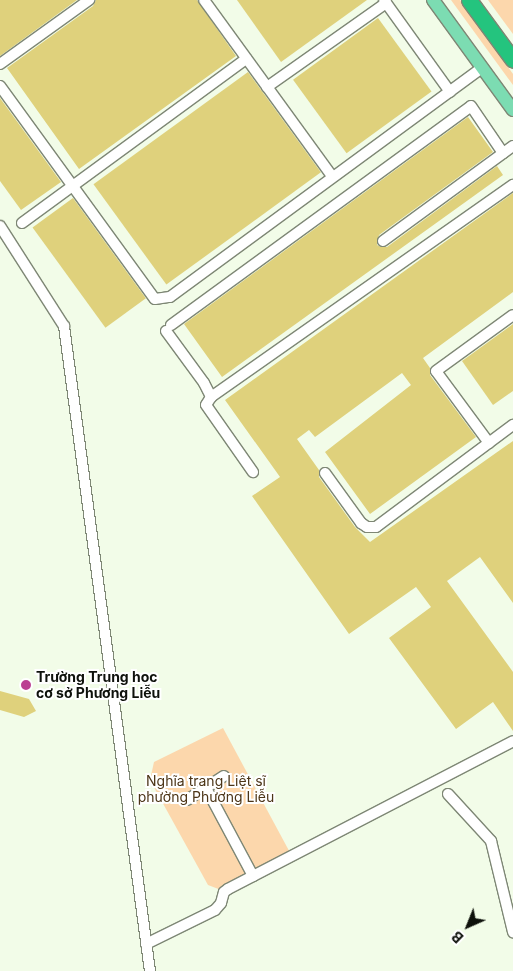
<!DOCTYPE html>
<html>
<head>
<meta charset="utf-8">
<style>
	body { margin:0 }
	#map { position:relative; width:513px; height:971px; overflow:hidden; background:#f2fce8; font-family:Inter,sans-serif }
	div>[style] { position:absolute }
	.green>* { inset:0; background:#fcd7ac }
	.building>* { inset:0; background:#dfd17c; transform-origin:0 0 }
	.roads { filter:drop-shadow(1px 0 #7e8775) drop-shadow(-1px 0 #7e8775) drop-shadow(0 1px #7e8775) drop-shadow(0 -1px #7e8775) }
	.minor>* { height:10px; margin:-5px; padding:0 5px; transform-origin:5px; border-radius:5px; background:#fff }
	.major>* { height:12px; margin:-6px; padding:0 6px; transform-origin:6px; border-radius:6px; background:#7cdcb2 }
	.highway>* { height:15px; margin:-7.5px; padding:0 7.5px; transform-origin:7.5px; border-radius:7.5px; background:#24c47e }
	.dots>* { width:14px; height:14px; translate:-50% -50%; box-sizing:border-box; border:2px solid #fff; border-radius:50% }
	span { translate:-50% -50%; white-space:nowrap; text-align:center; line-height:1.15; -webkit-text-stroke:4px #fff; paint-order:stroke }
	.poi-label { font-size:14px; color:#0e110b; font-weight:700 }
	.left { translate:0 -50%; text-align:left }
	.park-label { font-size:14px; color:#4c3517 }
	.north { position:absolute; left:443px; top:901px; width:50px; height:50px; -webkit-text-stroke:4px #fff; paint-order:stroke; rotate:224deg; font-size:14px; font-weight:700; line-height:20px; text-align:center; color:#0e110b }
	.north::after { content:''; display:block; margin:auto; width:18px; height:22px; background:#0e110b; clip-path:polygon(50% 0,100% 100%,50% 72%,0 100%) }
</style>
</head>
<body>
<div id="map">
	<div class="green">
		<i style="clip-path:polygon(451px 0,460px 0,513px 74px,513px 85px)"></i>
		<i style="clip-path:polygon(488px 0,513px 0,513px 34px)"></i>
		<i style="clip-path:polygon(223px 728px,294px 860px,229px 893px,208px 885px,150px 780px,154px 762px)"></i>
	</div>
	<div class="building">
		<i style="clip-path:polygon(0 0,77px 0,0 56px)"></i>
		<i style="clip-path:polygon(96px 0,197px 0,236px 56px,79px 169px,7px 68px,93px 6px)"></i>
		<i style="clip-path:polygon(237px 0,367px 0,281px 62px)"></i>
		<i style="left:378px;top:18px;width:91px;height:105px;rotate:54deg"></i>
		<i style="left:248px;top:72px;width:124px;height:191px;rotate:54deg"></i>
		<i style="clip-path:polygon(0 98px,61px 182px,21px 210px,0 181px)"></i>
		<i style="clip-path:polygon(468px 117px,493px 152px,379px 235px,377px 245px,381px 247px,387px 247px,497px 166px,503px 175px,222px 377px,184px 324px)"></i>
		<i style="clip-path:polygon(513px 193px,513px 292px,423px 358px,430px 368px,430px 375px,476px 437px,370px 514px,325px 452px,411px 385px,402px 373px,315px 437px,309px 430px,297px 439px,319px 470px,319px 477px,355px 527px,370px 542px,513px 441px,513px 603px,480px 557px,447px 581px,513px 672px,513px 731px,493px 702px,456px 729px,389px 638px,431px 607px,416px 587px,349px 634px,252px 496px,280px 477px,225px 400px)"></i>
		<i style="left:73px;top:198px;width:124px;height:50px;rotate:54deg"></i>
		<i style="clip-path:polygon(513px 324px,513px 391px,493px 405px,462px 361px)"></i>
		<i style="clip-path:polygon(0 691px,29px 699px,36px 711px,24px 717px,0 710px)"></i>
	</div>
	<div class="roads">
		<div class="minor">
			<i style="left:204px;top:0;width:218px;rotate:54deg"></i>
			<i style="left:384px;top:0;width:113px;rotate:54.3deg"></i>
			<i style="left:0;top:64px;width:110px;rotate:-35.7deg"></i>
			<i style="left:0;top:86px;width:263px;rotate:54deg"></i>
			<i style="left:155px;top:299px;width:15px;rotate:-8deg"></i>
			<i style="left:170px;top:297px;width:387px;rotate:-36.3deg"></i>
			<i style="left:267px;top:87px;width:146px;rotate:-35.2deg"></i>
			<i style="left:22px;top:223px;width:278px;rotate:-36.2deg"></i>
			<i style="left:0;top:226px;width:119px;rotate:57.4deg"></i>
			<i style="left:64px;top:326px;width:651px;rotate:82.41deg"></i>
			<i style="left:383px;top:241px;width:161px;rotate:-36.2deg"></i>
			<i style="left:171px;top:325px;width:371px;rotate:-36.1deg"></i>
			<i style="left:471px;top:106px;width:57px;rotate:55.8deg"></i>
			<i style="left:166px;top:331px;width:64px;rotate:53.8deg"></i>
			<i style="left:204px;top:383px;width:16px;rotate:63deg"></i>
			<i style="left:211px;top:397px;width:9px;rotate:122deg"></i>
			<i style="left:206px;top:405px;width:82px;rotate:55deg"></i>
			<i style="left:211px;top:397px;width:369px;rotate:-35.1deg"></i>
			<i style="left:489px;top:443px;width:89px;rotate:-126.4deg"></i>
			<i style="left:436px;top:371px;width:95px;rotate:-36deg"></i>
			<i style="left:325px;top:473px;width:62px;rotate:54.2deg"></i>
			<i style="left:361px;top:523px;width:7px;rotate:34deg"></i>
			<i style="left:367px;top:527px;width:9px"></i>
			<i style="left:376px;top:527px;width:171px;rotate:-36.7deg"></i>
			<i style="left:206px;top:788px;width:100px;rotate:61.9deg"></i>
			<i style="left:448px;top:794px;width:64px;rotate:47.5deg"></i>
			<i style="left:491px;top:841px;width:94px;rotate:76.4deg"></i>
			<i style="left:187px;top:800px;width:44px;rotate:-33deg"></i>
			<i style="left:146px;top:944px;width:77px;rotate:-26.2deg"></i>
			<i style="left:215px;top:910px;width:9px;rotate:-49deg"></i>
			<i style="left:221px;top:903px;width:11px;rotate:-75deg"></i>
			<i style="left:224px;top:892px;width:5px;rotate:-37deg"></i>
			<i style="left:228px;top:889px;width:321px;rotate:-27.4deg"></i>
		</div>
		<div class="major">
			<i style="left:433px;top:0;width:136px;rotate:54deg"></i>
		</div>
		<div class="highway">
			<i style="left:469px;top:0;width:74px;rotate:53.7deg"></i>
		</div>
	</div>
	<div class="dots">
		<i style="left:26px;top:685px;background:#bb4092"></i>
	</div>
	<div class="poi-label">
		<span class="left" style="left:36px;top:685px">Trường Trung học<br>cơ sở Phương Liễu</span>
	</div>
	<div class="park-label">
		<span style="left:206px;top:789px">Nghĩa trang Liệt sĩ<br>phường Phương Liễu</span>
	</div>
	<div class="north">B</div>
</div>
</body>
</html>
